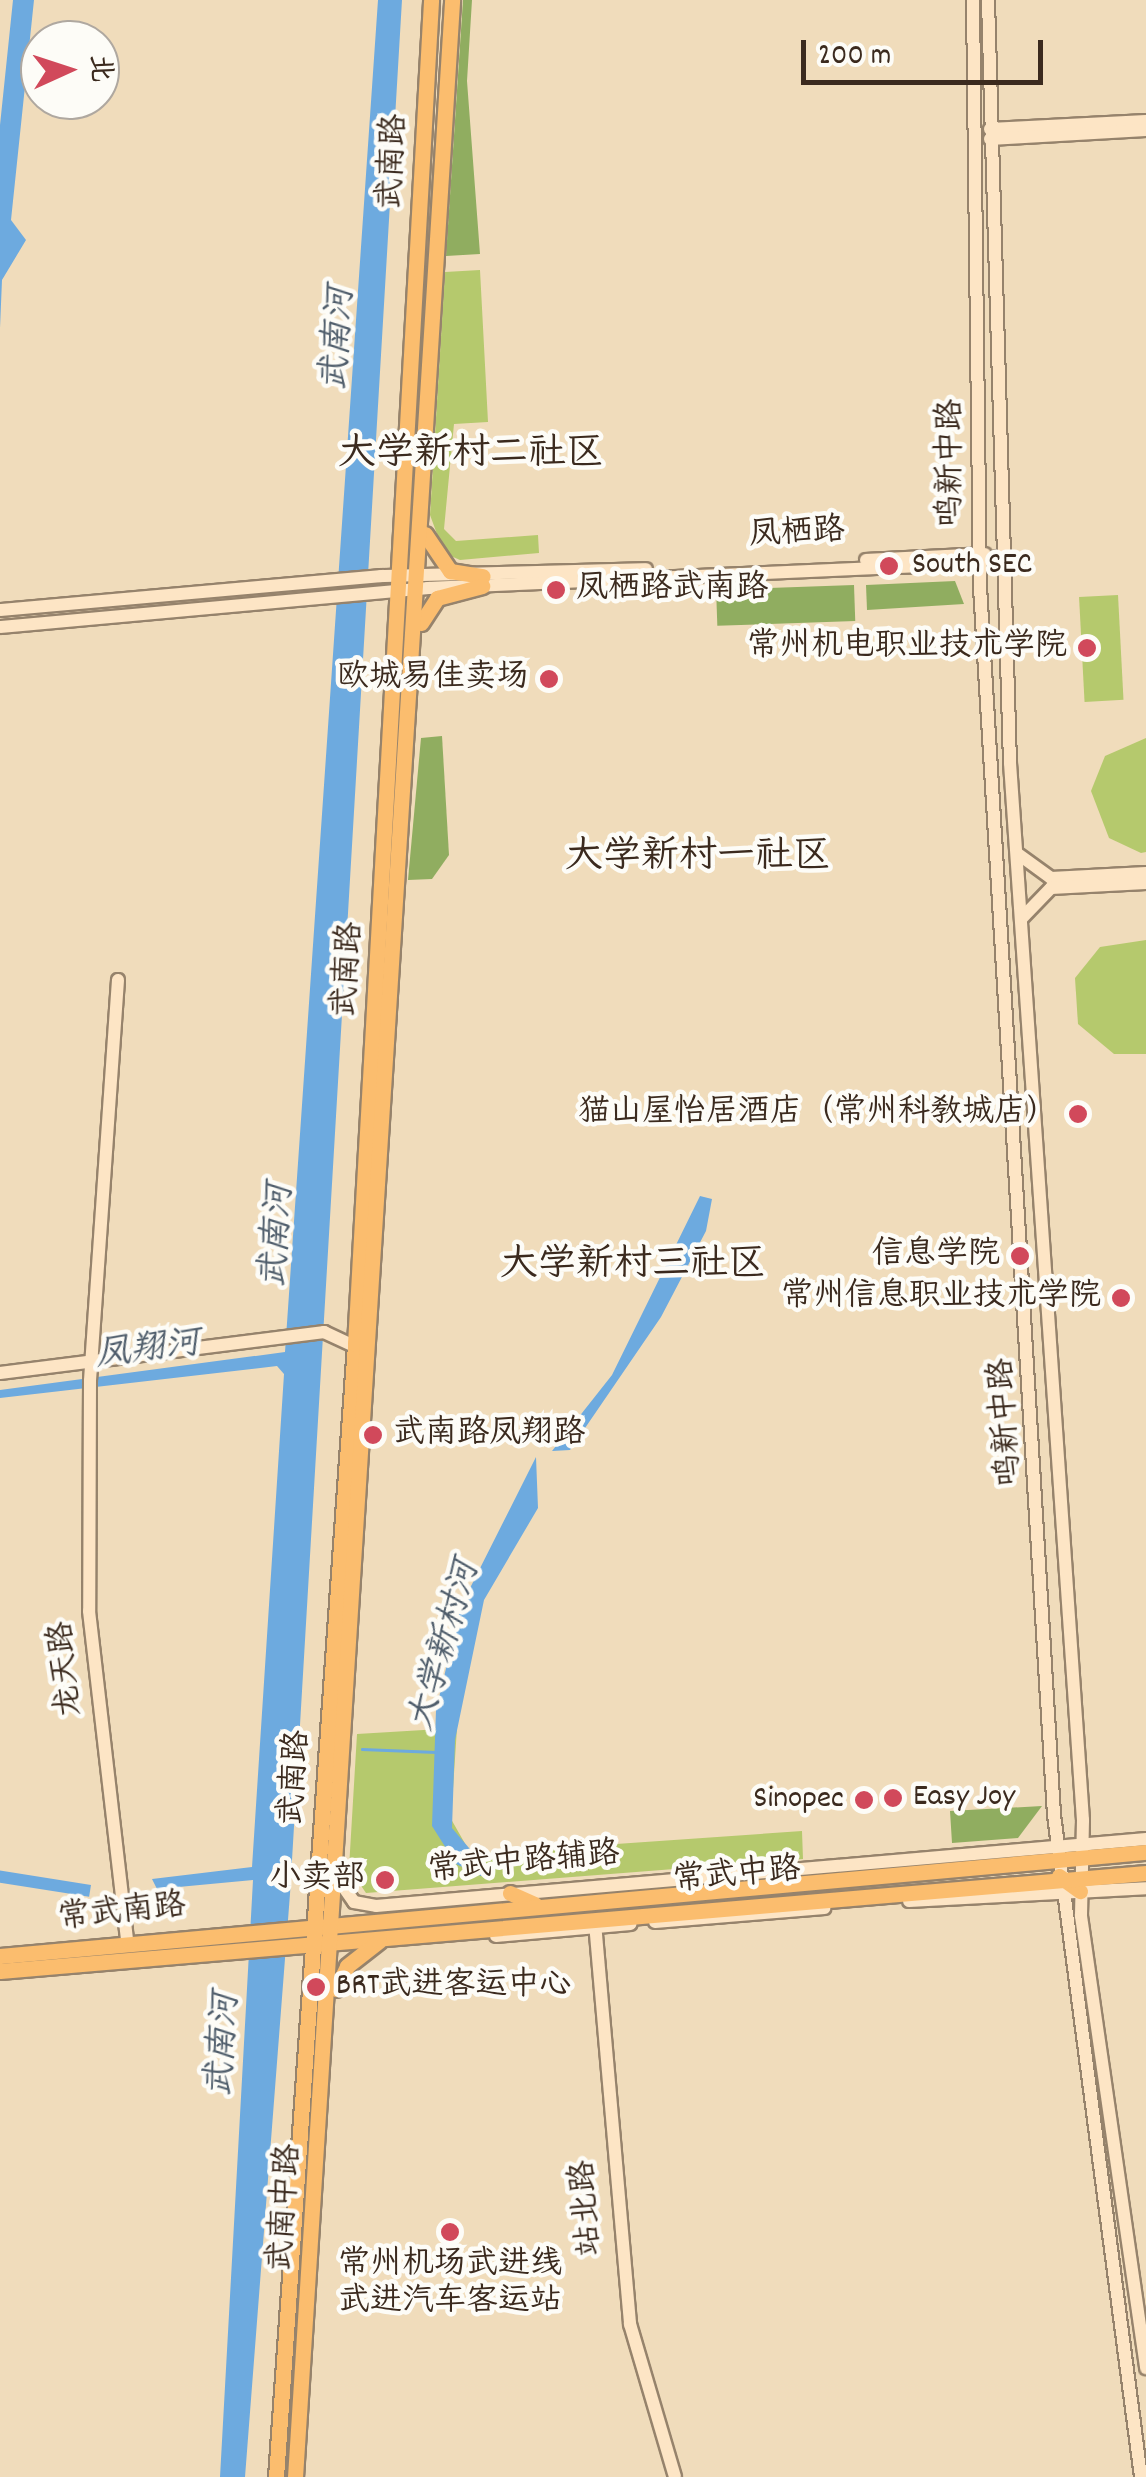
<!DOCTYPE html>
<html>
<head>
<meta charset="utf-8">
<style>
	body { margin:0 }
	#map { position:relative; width:1146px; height:2477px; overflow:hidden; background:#f0dcbb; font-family:Dekko,"LXGW WenKai TC",sans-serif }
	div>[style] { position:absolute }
	.green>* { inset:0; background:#b5c96d; transform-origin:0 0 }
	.forest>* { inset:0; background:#90ad60; transform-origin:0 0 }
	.water>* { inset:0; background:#6daadf; transform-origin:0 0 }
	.stream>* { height:2.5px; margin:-1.25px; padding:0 1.25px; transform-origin:1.25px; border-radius:1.25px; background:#6daadf }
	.roads { filter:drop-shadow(2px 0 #96836c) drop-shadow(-2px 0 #96836c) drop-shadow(0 2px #96836c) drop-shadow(0 -2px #96836c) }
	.secondary>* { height:12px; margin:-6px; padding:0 6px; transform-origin:6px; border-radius:6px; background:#fde5c5 }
	.primary>* { height:15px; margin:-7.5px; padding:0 7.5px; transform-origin:7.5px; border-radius:7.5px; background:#fbbd6e }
	.dots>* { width:28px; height:28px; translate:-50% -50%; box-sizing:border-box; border:5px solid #fdfcf7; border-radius:50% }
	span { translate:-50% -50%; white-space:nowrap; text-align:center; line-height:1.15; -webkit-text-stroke:9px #fdfcf7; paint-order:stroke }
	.street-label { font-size:32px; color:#3b2a1e }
	.poi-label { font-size:32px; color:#3b2a1e }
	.left { translate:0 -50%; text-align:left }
	.right { translate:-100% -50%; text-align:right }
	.water-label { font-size:35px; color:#4f5d6b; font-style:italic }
	.quarter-label { font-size:38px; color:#3b2a1e }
	.north { position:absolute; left:20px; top:20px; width:100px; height:100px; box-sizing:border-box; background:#fdfcf7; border:2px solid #afa8a0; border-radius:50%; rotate:87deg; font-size:28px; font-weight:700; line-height:40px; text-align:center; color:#3b2a1e }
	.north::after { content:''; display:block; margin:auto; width:35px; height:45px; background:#d1495b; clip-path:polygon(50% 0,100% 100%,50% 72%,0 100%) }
	.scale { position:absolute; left:801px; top:40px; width:242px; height:45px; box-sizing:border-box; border:5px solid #3b2a1e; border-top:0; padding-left:12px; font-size:30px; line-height:35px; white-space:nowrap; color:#3b2a1e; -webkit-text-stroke:8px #fdfcf7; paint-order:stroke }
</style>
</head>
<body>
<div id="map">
	<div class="green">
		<i style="clip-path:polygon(480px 270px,488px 422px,454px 424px,444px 529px,456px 541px,538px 535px,539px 553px,460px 560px,444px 553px,430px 515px,445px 272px)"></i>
		<i style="left:1118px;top:595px;width:105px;height:39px;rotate:87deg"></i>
		<i style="clip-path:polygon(1146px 738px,1146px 852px,1141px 853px,1109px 838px,1091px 791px,1105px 756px)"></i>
		<i style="clip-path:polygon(1146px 940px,1146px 1054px,1114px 1054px,1078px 1024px,1075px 978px,1100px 947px)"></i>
		<i style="clip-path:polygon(457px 1728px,451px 1819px,471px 1854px,802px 1831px,803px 1859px,366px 1893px,349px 1868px,357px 1734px)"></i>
	</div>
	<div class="forest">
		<i style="clip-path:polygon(463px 0,472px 0,467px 81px,480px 254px,446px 256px)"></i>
		<i style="clip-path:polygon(955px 581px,964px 604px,867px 610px,866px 585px)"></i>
		<i style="left:854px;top:585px;width:36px;height:138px;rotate:88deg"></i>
		<i style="clip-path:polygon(442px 736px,449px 855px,432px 879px,408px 880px,421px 738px)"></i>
		<i style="clip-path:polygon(1042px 1806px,1018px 1838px,952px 1843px,950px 1811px)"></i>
	</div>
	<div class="water">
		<i style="clip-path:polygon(13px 0,34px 0,11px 220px,26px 240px,2px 280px,0 328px,0 125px)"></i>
		<i style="clip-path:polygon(378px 0,402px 0,290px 1894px,245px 2477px,220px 2477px,253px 1880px,157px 1889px,152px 1879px,252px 1867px,284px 1374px,277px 1366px,0 1398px,0 1390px,285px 1352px)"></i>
		<i style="clip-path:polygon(700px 1196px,712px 1199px,706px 1231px,661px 1317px,570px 1450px,552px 1451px,612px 1375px)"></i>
		<i style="clip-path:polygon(536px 1457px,538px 1508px,484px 1600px,455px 1740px,452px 1828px,492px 1875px,481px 1876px,456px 1864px,432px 1826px,436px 1710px,461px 1606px)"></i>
		<i style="left:91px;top:1885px;width:12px;height:93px;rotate:99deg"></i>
	</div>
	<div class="stream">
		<i style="left:362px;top:1749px;width:74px;rotate:2.3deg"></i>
	</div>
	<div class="roads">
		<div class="secondary">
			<i style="left:973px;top:0;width:587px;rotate:89.32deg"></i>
			<i style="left:980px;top:587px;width:1230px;rotate:86.55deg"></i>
			<i style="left:1054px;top:1815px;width:668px;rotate:82.51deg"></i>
			<i style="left:988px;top:0;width:763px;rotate:88.35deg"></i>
			<i style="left:1010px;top:763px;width:1060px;rotate:86.05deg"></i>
			<i style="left:1083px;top:1820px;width:96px;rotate:91.2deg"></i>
			<i style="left:1081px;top:1916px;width:457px;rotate:81.8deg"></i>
			<i style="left:990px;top:129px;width:156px;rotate:-2.9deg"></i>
			<i style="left:990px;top:139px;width:156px;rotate:-3.3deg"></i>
			<i style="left:866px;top:560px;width:119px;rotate:-2.9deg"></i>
			<i style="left:0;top:610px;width:383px;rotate:-5.1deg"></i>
			<i style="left:381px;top:576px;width:265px;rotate:-1.5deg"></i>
			<i style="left:0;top:627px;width:430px;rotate:-5.2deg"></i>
			<i style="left:428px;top:588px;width:540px;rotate:-2.55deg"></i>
			<i style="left:967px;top:564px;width:39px;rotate:-13deg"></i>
			<i style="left:1018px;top:854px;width:41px;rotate:36deg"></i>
			<i style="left:1051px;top:878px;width:95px;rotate:-3deg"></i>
			<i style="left:1022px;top:918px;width:42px;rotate:-46deg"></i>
			<i style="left:1051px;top:888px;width:95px;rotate:-3deg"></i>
			<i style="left:118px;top:980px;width:402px;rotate:94deg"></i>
			<i style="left:90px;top:1381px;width:230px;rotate:90.2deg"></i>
			<i style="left:89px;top:1611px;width:330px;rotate:83.4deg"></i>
			<i style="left:0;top:1373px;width:327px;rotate:-7.2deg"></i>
			<i style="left:324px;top:1332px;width:40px;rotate:25deg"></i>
			<i style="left:338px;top:1879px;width:28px;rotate:55deg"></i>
			<i style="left:354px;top:1902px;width:22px;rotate:10deg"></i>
			<i style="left:376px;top:1906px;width:773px;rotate:-4.97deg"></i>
			<i style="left:909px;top:1901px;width:237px;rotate:-3.1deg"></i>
			<i style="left:655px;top:1922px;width:170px;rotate:-4.7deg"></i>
			<i style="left:595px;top:1923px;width:403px;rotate:85deg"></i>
			<i style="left:630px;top:2324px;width:159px;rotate:73.6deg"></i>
			<i style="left:496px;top:1936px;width:135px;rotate:-5.1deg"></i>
		</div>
		<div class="primary">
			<i style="left:425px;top:534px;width:45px;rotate:56deg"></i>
			<i style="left:450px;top:571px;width:33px;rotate:9deg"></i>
			<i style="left:421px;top:623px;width:30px;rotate:-57deg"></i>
			<i style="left:437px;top:598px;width:47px;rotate:-14.9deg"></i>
			<i style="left:1059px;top:1876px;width:26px;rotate:36deg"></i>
			<i style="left:510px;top:1893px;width:27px;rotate:24deg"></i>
			<i style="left:0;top:1956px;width:1151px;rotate:-5.19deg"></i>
			<i style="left:0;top:1971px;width:1150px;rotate:-4.89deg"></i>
			<i style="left:336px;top:1989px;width:25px;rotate:-64deg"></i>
			<i style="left:347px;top:1966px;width:41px;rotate:-38deg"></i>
			<i style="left:276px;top:2477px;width:1136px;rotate:-86.01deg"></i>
			<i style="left:355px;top:1344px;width:1346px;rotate:-86.76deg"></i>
			<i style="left:295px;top:2477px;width:2482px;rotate:-86.37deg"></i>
		</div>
	</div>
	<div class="dots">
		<i style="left:889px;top:566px;background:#d1495b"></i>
		<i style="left:556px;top:590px;background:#d1495b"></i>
		<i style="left:1087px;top:648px;background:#d1495b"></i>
		<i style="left:549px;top:679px;background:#d1495b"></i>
		<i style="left:1078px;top:1114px;background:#d1495b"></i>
		<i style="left:1020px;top:1256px;background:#d1495b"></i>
		<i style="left:1121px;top:1298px;background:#d1495b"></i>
		<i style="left:373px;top:1435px;background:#d1495b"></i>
		<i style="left:893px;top:1798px;background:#d1495b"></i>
		<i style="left:864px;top:1800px;background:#d1495b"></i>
		<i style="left:385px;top:1880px;background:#d1495b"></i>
		<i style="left:316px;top:1987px;background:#d1495b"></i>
		<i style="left:450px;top:2232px;background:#d1495b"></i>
	</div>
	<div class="street-label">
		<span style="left:395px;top:162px;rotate:-87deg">武南路</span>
		<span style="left:953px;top:463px;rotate:-90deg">鸣新中路</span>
		<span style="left:797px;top:535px;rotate:-3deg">凤栖路</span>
		<span style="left:350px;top:970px;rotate:-86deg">武南路</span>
		<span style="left:1008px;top:1422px;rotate:-94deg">鸣新中路</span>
		<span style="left:68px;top:1669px;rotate:-96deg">龙天路</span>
		<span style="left:297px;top:1778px;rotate:-86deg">武南路</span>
		<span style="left:524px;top:1864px;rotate:-5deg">常武中路辅路</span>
		<span style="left:737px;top:1877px;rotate:-5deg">常武中路</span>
		<span style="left:122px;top:1914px;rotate:-6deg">常武南路</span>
		<span style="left:287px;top:2208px;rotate:-86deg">武南中路</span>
		<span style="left:589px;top:2208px;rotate:-95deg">站北路</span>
	</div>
	<div class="poi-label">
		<span class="left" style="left:912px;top:566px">South SEC</span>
		<span class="left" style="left:576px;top:590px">凤栖路武南路</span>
		<span class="right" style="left:1067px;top:648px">常州机电职业技术学院</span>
		<span class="right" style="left:529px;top:679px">欧城易佳卖场</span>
		<span class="right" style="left:1058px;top:1114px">猫山屋怡居酒店（常州科教城店）</span>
		<span class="right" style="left:1000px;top:1256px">信息学院</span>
		<span class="right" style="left:1101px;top:1298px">常州信息职业技术学院</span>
		<span class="left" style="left:393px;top:1435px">武南路凤翔路</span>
		<span class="left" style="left:913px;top:1798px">Easy Joy</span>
		<span class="right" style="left:844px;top:1800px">Sinopec</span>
		<span class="right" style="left:365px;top:1880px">小卖部</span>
		<span class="left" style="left:336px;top:1987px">BRT武进客运中心</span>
		<span style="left:450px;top:2285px">常州机场武进线<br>武进汽车客运站</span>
	</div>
	<div class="water-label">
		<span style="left:340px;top:339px;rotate:-86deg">武南河</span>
		<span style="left:279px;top:1236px;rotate:-86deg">武南河</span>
		<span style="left:148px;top:1351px;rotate:-7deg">凤翔河</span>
		<span style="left:446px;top:1646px;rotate:-74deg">大学新村河</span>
		<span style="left:225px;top:2045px;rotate:-86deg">武南河</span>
	</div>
	<div class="quarter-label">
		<span style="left:471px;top:456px">大学新村二社区</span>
		<span style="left:698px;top:859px">大学新村一社区</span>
		<span style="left:633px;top:1267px">大学新村三社区</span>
	</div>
	<div class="north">北</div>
	<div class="scale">200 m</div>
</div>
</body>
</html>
